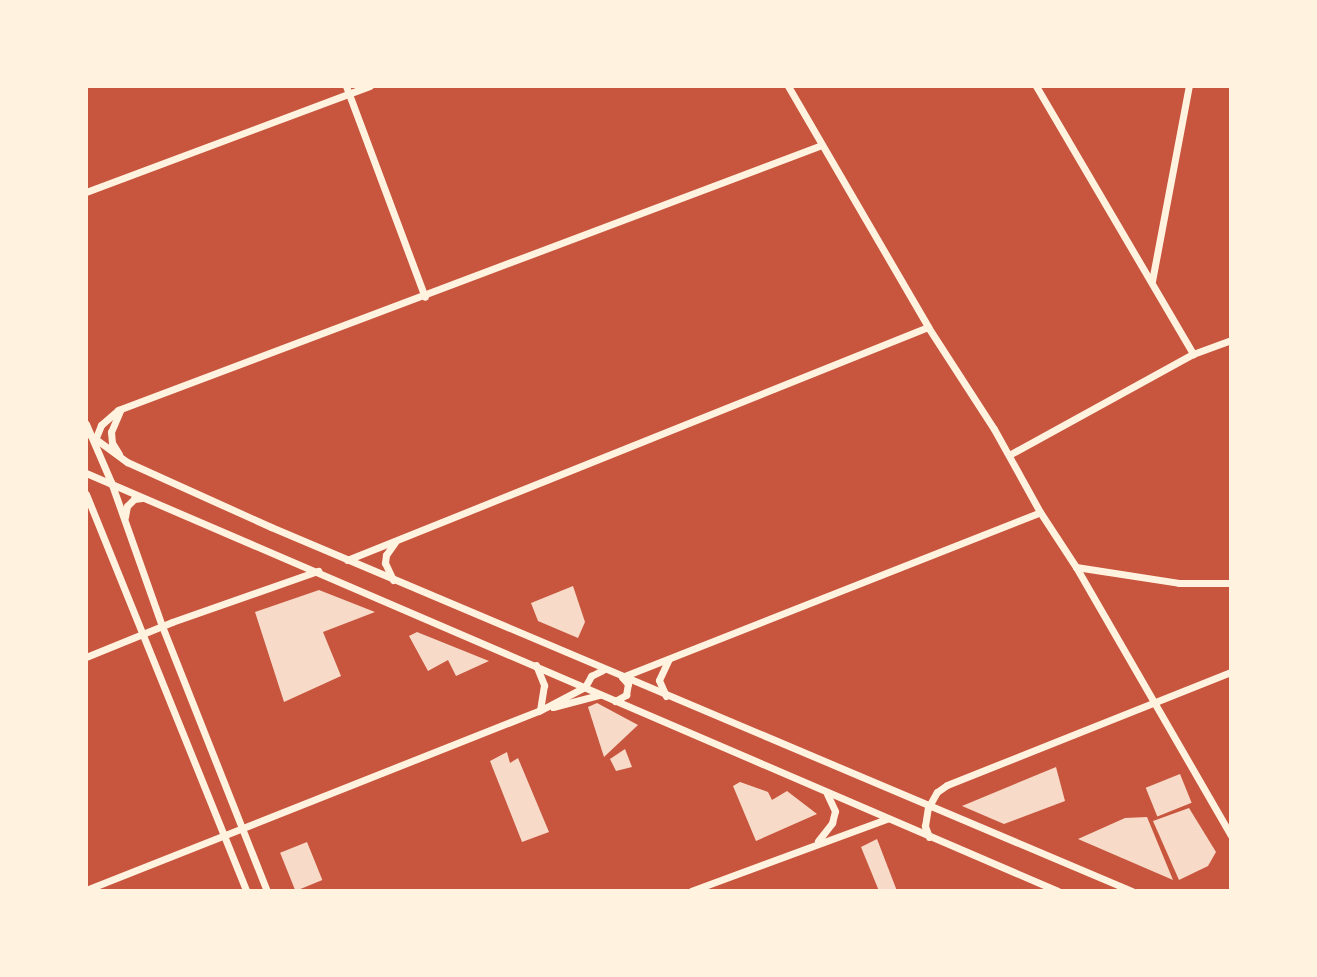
<!DOCTYPE html>
<html>
<head>
<meta charset="utf-8">
<style>
	body { margin:0 }
	#map { position:relative; width:1317px; height:977px; overflow:hidden; background:#c8553d; font-family:"PT Sans",sans-serif }
	div>[style] { position:absolute }
	.building>* { inset:0; background:#f7dbc8; transform-origin:0 0 }
	.minor>* { height:7px; margin:-3.5px; padding:0 3.5px; transform-origin:3.5px; border-radius:3.5px; background:#fff3e0 }
	span { translate:-50% -50%; white-space:nowrap; text-align:center; line-height:1.15; -webkit-text-stroke:5px #fff3e0; paint-order:stroke }
	.frame { position:absolute; inset:0; border:88px solid #fff3e0; pointer-events:none }
</style>
</head>
<body>
<div id="map">
	<div class="building">
		<i style="clip-path:polygon(573px 586px,585px 622px,578px 638px,538px 621px,531px 603px)"></i>
		<i style="clip-path:polygon(319px 590px,375px 612px,323px 632px,341px 676px,284px 702px,255px 612px)"></i>
		<i style="clip-path:polygon(417px 632px,489px 661px,456px 676px,448px 660px,428px 671px,409px 636px)"></i>
		<i style="clip-path:polygon(597px 703px,638px 725px,604px 757px,588px 707px)"></i>
		<i style="clip-path:polygon(625px 749px,632px 767px,616px 771px,610px 759px)"></i>
		<i style="clip-path:polygon(507px 752px,510px 763px,518px 758px,549px 832px,522px 842px,490px 761px)"></i>
		<i style="clip-path:polygon(1056px 767px,1065px 801px,1004px 824px,962px 806px)"></i>
		<i style="left:1180px;top:774px;width:31px;height:37px;rotate:68deg"></i>
		<i style="clip-path:polygon(740px 782px,768px 792px,772px 800px,787px 791px,817px 814px,756px 841px,733px 786px)"></i>
		<i style="clip-path:polygon(1189px 808px,1216px 852px,1208px 866px,1179px 880px,1153px 821px)"></i>
		<i style="clip-path:polygon(1147px 817px,1173px 880px,1078px 839px,1125px 818px)"></i>
		<i style="clip-path:polygon(877px 839px,897px 891px,879px 891px,861px 847px)"></i>
		<i style="left:307px;top:842px;width:41px;height:29px;rotate:68deg"></i>
	</div>
	<div class="minor">
		<i style="left:346px;top:86px;width:225px;rotate:69.5deg"></i>
		<i style="left:788px;top:86px;width:279px;rotate:59.8deg"></i>
		<i style="left:928px;top:327px;width:121px;rotate:57.1deg"></i>
		<i style="left:994px;top:429px;width:95px;rotate:61deg"></i>
		<i style="left:1040px;top:512px;width:66px;rotate:56.8deg"></i>
		<i style="left:1076px;top:567px;width:310px;rotate:60deg"></i>
		<i style="left:1036px;top:86px;width:311px;rotate:59.6deg"></i>
		<i style="left:86px;top:192px;width:303px;rotate:-20.5deg"></i>
		<i style="left:1152px;top:281px;width:198px;rotate:-79.3deg"></i>
		<i style="left:86px;top:424px;width:63px;rotate:66.7deg"></i>
		<i style="left:111px;top:482px;width:153px;rotate:70.5deg"></i>
		<i style="left:162px;top:626px;width:285px;rotate:68.4deg"></i>
		<i style="left:86px;top:432px;width:51px;rotate:36.2deg"></i>
		<i style="left:127px;top:462px;width:158px;rotate:24.3deg"></i>
		<i style="left:271px;top:527px;width:935px;rotate:22.92deg"></i>
		<i style="left:95px;top:440px;width:16px;rotate:-68deg"></i>
		<i style="left:101px;top:425px;width:23px;rotate:-41deg"></i>
		<i style="left:118px;top:410px;width:752px;rotate:-20.63deg"></i>
		<i style="left:119px;top:454px;width:13px;rotate:-122deg"></i>
		<i style="left:112px;top:443px;width:11px;rotate:-95deg"></i>
		<i style="left:111px;top:432px;width:23px;rotate:-67deg"></i>
		<i style="left:1009px;top:455px;width:210px;rotate:-28.8deg"></i>
		<i style="left:1193px;top:354px;width:40px;rotate:-20.2deg"></i>
		<i style="left:86px;top:473px;width:1058px;rotate:23.27deg"></i>
		<i style="left:86px;top:494px;width:428px;rotate:68deg"></i>
		<i style="left:125px;top:517px;width:11px;rotate:-80deg"></i>
		<i style="left:127px;top:506px;width:10px;rotate:-45deg"></i>
		<i style="left:134px;top:499px;width:8px;rotate:-7deg"></i>
		<i style="left:347px;top:560px;width:626px;rotate:-21.85deg"></i>
		<i style="left:1076px;top:567px;width:104px;rotate:8.8deg"></i>
		<i style="left:1179px;top:583px;width:52px"></i>
		<i style="left:393px;top:580px;width:19px;rotate:-115deg"></i>
		<i style="left:385px;top:563px;width:8px;rotate:-83deg"></i>
		<i style="left:386px;top:555px;width:16px;rotate:-55deg"></i>
		<i style="left:86px;top:657px;width:93px;rotate:-22.1deg"></i>
		<i style="left:172px;top:622px;width:155px;rotate:-19.3deg"></i>
		<i style="left:536px;top:665px;width:22px;rotate:68deg"></i>
		<i style="left:544px;top:685px;width:25px;rotate:99deg"></i>
		<i style="left:666px;top:696px;width:17px;rotate:-114deg"></i>
		<i style="left:659px;top:680px;width:23px;rotate:-65deg"></i>
		<i style="left:615px;top:701px;width:13px;rotate:-29deg"></i>
		<i style="left:626px;top:695px;width:11px;rotate:-80deg"></i>
		<i style="left:628px;top:684px;width:9px;rotate:-131deg"></i>
		<i style="left:622px;top:677px;width:449px;rotate:-21.5deg"></i>
		<i style="left:553px;top:707px;width:48px;rotate:-14.6deg"></i>
		<i style="left:929px;top:837px;width:12px;rotate:-110deg"></i>
		<i style="left:925px;top:826px;width:18px;rotate:-81deg"></i>
		<i style="left:928px;top:808px;width:18px;rotate:-61deg"></i>
		<i style="left:937px;top:792px;width:12px;rotate:-35deg"></i>
		<i style="left:947px;top:785px;width:306px;rotate:-21.7deg"></i>
		<i style="left:818px;top:841px;width:23px;rotate:-52deg"></i>
		<i style="left:832px;top:823px;width:12px;rotate:-76deg"></i>
		<i style="left:835px;top:811px;width:19px;rotate:-115deg"></i>
		<i style="left:86px;top:890px;width:487px;rotate:-21.6deg"></i>
		<i style="left:539px;top:711px;width:52px;rotate:-27.6deg"></i>
		<i style="left:585px;top:687px;width:13px;rotate:-61deg"></i>
		<i style="left:591px;top:676px;width:13px;rotate:-27deg"></i>
		<i style="left:691px;top:891px;width:209px;rotate:-20.2deg"></i>
	</div>
	<div class="frame"></div>
</div>
</body>
</html>
